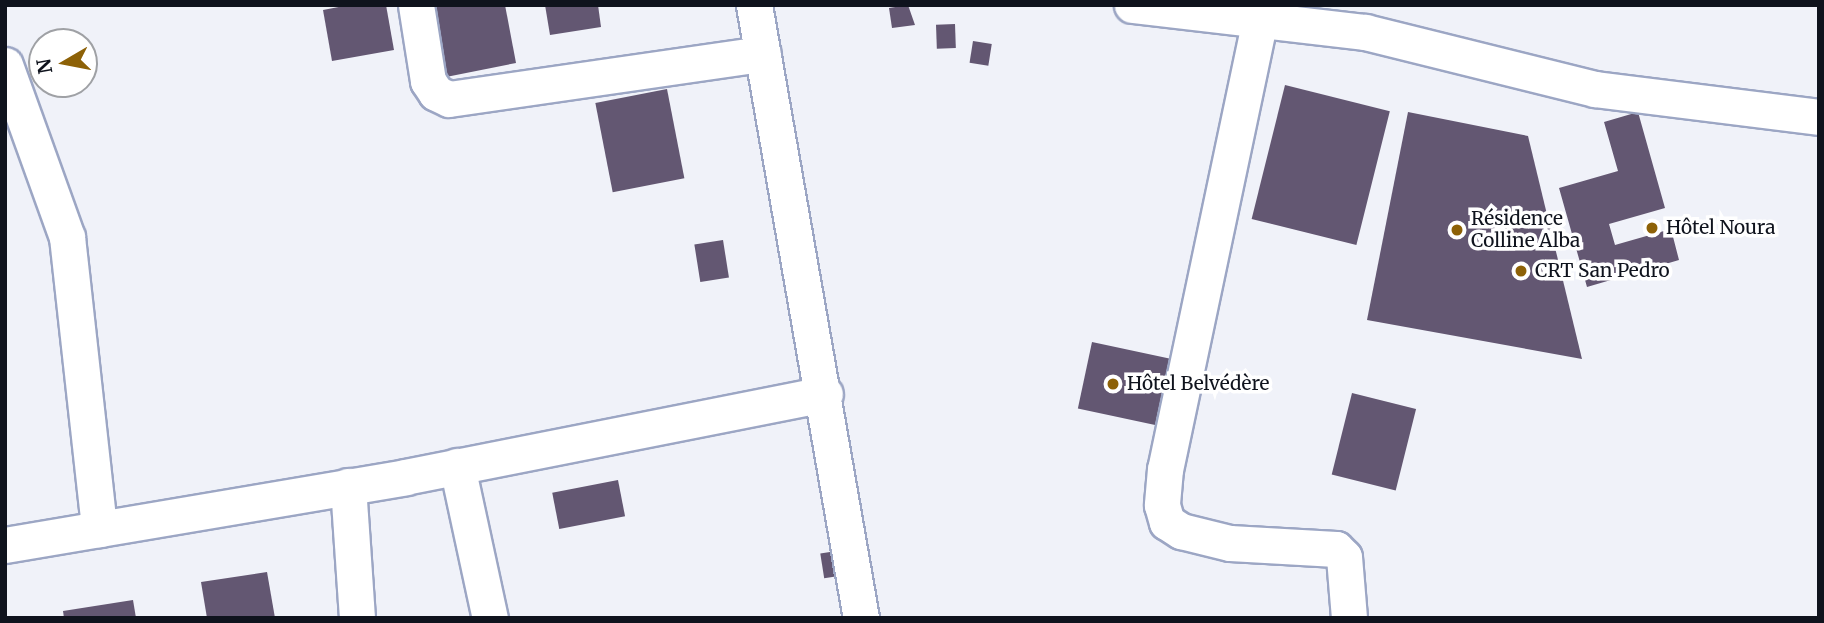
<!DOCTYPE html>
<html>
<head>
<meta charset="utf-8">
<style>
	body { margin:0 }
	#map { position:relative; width:1824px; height:623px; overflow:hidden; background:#f0f2f9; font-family:Merriweather,serif }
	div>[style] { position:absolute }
	.building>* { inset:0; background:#635772; transform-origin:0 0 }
	.roads { filter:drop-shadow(2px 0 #9ca6c4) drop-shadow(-2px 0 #9ca6c4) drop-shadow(0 2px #9ca6c4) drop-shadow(0 -2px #9ca6c4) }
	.minor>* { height:35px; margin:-17.5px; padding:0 17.5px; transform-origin:17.5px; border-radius:17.5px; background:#fff }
	.dots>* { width:19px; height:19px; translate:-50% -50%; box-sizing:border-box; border:4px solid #fff; border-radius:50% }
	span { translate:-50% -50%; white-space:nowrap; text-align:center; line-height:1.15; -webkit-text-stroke:7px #fff; paint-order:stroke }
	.poi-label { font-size:19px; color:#0f131d }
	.left { translate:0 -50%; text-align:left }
	.frame { position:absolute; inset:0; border:7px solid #0f131d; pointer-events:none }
	.north { position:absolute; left:28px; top:28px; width:70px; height:70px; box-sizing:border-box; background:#fff; border:2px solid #9fa1a5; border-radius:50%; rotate:260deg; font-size:19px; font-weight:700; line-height:28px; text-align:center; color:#0f131d }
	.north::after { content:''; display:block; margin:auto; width:24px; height:32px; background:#8d6107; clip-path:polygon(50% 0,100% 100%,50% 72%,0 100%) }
</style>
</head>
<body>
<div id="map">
	<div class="building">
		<i style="clip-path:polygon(349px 5px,386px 5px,394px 50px,332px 61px,323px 10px)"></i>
		<i style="clip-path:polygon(427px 5px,505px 5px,516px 63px,441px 78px)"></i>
		<i style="clip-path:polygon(545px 5px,598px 5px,601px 27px,550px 35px)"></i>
		<i style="clip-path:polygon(908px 5px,915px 25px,892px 28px,889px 8px)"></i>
		<i style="left:955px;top:24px;width:24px;height:19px;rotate:88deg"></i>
		<i style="left:973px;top:41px;width:19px;height:22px;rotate:9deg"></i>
		<i style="left:1285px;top:85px;width:108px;height:138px;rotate:14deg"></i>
		<i style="left:667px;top:89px;width:91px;height:73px;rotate:79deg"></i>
		<i style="clip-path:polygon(1408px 112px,1528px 136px,1582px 359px,1367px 320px)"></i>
		<i style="clip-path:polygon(1638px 112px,1665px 208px,1609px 224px,1615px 245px,1671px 229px,1679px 260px,1587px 287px,1559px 188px,1618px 171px,1604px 122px)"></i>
		<i style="left:723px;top:240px;width:38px;height:29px;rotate:81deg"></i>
		<i style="left:1092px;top:342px;width:79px;height:68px;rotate:12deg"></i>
		<i style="left:1352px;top:393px;width:66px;height:84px;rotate:14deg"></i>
		<i style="left:618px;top:480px;width:37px;height:67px;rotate:79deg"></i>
		<i style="left:843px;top:550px;width:25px;height:23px;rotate:81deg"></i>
		<i style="clip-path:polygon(267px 572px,275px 618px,207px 618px,201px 582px)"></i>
		<i style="clip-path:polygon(133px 600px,136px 618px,64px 618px,63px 611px)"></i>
	</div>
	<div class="roads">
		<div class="minor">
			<i style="left:416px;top:5px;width:77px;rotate:81deg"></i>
			<i style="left:428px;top:81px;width:14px;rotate:56deg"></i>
			<i style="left:436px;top:93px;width:14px;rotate:25deg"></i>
			<i style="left:449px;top:99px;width:317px;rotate:-8.2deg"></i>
			<i style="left:754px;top:5px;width:622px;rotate:80.1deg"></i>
			<i style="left:1132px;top:5px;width:235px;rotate:6.6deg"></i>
			<i style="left:1365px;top:32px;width:237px;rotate:13.9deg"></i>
			<i style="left:1595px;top:89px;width:226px;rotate:7.1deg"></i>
			<i style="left:1260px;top:19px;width:460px;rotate:101.9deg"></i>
			<i style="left:1165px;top:469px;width:36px;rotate:95deg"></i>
			<i style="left:1162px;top:505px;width:18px;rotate:74deg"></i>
			<i style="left:1167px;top:522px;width:17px;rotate:33deg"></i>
			<i style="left:1181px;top:531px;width:50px;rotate:13.8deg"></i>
			<i style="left:1230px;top:543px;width:106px;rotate:3.2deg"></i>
			<i style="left:1336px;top:549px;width:11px;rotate:45deg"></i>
			<i style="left:1344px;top:557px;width:61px;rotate:85.3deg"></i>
			<i style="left:5px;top:65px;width:183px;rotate:70.2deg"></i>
			<i style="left:67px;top:237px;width:294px;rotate:83.7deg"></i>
			<i style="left:457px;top:466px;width:156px;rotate:77.8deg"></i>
			<i style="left:348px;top:486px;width:132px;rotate:86.1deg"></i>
			<i style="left:5px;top:545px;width:406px;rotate:-9.6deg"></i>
			<i style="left:405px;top:477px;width:428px;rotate:-11.2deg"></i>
		</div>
	</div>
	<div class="dots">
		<i style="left:1652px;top:228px;background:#8d6107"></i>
		<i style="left:1457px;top:230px;background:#8d6107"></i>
		<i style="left:1521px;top:271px;background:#8d6107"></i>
		<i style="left:1113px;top:384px;background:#8d6107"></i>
	</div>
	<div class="poi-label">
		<span class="left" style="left:1471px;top:230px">Résidence<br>Colline Alba</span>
		<span class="left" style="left:1666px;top:228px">Hôtel Noura</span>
		<span class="left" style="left:1535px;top:271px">CRT San Pedro</span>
		<span class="left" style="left:1127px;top:384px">Hôtel Belvédère</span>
	</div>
	<div class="frame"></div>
	<div class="north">N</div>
</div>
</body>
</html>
